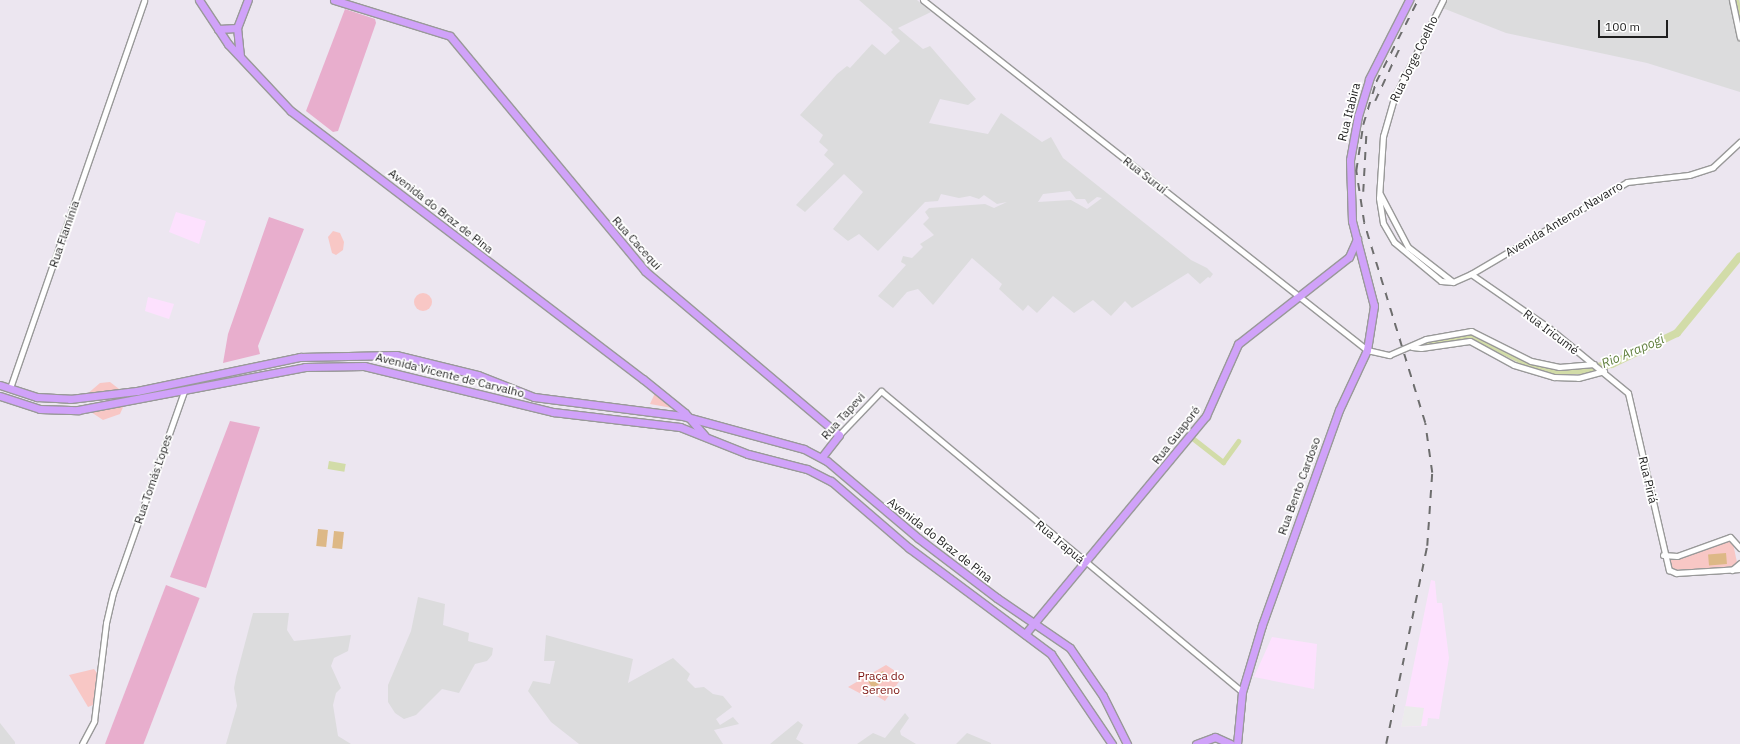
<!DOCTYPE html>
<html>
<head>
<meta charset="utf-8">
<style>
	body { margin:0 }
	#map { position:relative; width:1740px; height:744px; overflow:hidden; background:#ece6f0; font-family:"IBM Plex Sans",sans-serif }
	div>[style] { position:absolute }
	.residential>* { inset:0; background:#dcdcdd }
	.education>* { inset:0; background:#fde1fe }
	.grass>* { inset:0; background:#e8aecd; transform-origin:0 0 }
	.park>* { inset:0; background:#f8c7c5 }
	.round { border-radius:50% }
	.pitch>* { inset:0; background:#ddb886; transform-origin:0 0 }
	.parking>* { inset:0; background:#ebebeb }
	.water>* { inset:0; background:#d2dca8; transform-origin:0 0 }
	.canal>* { height:5px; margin:-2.5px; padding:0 2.5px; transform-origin:2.5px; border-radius:2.5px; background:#d2dca8 }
	.river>* { height:8px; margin:-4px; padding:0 4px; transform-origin:4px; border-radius:4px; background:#d2dca8 }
	.roads { filter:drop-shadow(1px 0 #999) drop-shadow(-1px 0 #999) drop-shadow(0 1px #999) drop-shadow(0 -1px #999) }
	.minor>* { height:5px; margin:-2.5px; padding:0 2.5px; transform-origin:2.5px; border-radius:2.5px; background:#fff }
	.major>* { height:7px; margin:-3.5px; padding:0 3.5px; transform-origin:3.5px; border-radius:3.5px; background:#d0a2f9 }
	.rail>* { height:1.5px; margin-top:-0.75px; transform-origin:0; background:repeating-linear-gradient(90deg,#6d6d6d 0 8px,transparent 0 16px) }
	span { translate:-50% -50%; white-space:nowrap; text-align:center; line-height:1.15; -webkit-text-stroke:3.5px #fff; paint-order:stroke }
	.street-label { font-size:12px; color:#1f1f1f }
	.park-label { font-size:12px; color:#7c130f }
	.water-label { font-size:13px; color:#5f7e3c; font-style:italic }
	.scale { position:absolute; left:1598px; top:20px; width:70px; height:18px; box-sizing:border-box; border:2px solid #1f1f1f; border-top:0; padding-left:5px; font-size:12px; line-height:14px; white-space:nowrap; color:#1f1f1f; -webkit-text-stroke:3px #fff; paint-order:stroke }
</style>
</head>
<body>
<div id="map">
	<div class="residential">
		<i style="clip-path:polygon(evenodd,859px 0,917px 0,931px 12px,898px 28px,923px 49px,930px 46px,976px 99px,968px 105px,940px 99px,929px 123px,988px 134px,1001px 113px,1042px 142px,1051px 137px,1063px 158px,1191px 260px,1207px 268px,1213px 274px,1210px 278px,1208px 277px,1200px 284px,1188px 273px,1132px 308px,1125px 301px,1111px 316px,1093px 300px,1074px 313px,1053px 296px,1037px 313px,1028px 305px,1023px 311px,999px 289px,1002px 284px,972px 258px,933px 305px,918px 289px,907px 292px,893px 308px,878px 296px,906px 265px,901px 262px,903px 256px,912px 258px,923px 247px,920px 244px,934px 235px,923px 224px,929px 218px,925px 212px,929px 208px,985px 204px,994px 208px,1007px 202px,997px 204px,984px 195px,979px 199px,970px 196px,959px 198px,941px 194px,938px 201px,925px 202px,878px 251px,859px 234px,848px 241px,833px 229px,863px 192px,844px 174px,805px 212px,796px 205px,834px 164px,824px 155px,828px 150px,819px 142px,823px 135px,800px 115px,837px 74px,847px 66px,850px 68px,872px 44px,885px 55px,900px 41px,891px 32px,893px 30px,859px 0,1070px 191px,1076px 199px,1085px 199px,1088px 204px,1097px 197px,1102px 198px,1087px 209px,1071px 200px,1038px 202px,1043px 194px,1070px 191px)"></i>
		<i style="clip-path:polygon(1443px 0,1740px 0,1740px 92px,1647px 63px,1506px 33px,1440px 7px)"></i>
		<i style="clip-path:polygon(418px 597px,445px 604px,443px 625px,469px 633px,468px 641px,493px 648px,492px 655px,487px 661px,475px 664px,459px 693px,442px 689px,416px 715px,404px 719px,395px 713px,388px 702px,388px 685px,411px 631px)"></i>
		<i style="clip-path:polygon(253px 613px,289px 613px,287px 630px,294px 641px,351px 635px,348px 651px,334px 658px,331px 666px,341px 688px,336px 693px,333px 705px,338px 736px,351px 744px,226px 744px,237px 706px,234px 688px,236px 677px)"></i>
		<i style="clip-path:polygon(546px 635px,633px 659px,628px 683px,673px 658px,690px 674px,687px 680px,695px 688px,704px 687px,713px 694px,723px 696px,732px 707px,716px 719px,720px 725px,733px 717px,739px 724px,714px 730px,723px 744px,579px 744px,551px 722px,528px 691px,533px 681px,550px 684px,555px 661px,544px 661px)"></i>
		<i style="clip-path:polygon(905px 713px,909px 718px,900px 731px,901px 735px,916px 744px,857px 744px,873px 733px,885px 738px)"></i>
		<i style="clip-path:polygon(798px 721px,803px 725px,796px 739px,804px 744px,770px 744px)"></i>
		<i style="clip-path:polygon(0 723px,15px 742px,15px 744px,0 744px)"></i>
		<i style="clip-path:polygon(967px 733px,991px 743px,991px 744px,956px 744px)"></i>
	</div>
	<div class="education">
		<i style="clip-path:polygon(176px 212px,206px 221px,199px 244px,169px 232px)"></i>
		<i style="clip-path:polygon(148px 297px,174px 304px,169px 319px,145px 311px)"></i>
		<i style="clip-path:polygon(1431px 580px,1435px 581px,1437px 603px,1442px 603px,1449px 658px,1439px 719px,1428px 718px,1427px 726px,1401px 727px)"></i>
		<i style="clip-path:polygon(1272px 637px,1317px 644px,1314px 689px,1254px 677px)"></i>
	</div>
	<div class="grass">
		<i style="clip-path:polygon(345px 9px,375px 19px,376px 23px,338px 131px,333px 132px,306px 111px)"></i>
		<i style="clip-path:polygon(269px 217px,304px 229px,258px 346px,260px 354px,223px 363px,228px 334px)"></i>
		<i style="clip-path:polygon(230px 421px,260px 427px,206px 588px,170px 577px)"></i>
		<i style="left:166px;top:585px;width:36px;height:170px;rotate:21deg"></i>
	</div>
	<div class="park">
		<i style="clip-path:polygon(333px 231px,340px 233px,344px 242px,343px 250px,336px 255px,332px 253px,328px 237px)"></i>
		<i class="round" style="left:414px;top:293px;width:18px;height:18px"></i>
		<i style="clip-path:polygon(110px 382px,123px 392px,86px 395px,100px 383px)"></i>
		<i style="clip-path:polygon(655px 393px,673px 405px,672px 408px,650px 404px)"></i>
		<i style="clip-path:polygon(124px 405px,120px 414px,103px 420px,88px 410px)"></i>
		<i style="clip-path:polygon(1732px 539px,1738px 567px,1673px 570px,1667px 560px)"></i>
		<i style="clip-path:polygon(886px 665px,903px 676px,885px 701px,870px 692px,867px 697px,848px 687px)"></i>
		<i style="clip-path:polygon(94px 669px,97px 673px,93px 705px,88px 707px,69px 675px)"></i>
	</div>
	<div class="pitch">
		<i style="left:318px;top:529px;width:10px;height:17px;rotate:6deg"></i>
		<i style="left:334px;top:531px;width:10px;height:17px;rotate:6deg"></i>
		<i style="left:1726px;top:553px;width:11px;height:18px;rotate:85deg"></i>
		<i style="left:883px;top:671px;width:9px;height:18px;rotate:58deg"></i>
	</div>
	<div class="parking">
		<i style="clip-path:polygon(1405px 706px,1424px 708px,1421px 726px,1401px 727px)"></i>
	</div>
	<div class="water">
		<i style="left:329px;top:461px;width:17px;height:8px;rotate:10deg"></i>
	</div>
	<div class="canal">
		<i style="left:1191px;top:437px;width:41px;rotate:38deg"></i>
		<i style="left:1223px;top:462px;width:26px;rotate:-54deg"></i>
	</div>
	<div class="river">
		<i style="left:1735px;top:0;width:23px;rotate:77deg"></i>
		<i style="left:1425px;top:344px;width:40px;rotate:-10deg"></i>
		<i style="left:1464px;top:337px;width:14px;rotate:4deg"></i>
		<i style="left:1478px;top:338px;width:72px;rotate:26.6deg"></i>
		<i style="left:1542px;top:370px;width:43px"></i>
		<i style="left:1585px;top:370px;width:28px;rotate:-13deg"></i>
		<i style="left:1612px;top:364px;width:72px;rotate:-25.5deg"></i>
		<i style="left:1677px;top:333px;width:99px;rotate:-50.7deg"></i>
	</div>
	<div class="roads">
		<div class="minor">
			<i style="left:923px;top:0;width:565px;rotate:38.25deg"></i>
			<i style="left:1367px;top:350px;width:23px;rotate:13deg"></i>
			<i style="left:1389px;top:355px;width:40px;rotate:-23.4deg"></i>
			<i style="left:1426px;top:339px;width:46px;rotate:-10.1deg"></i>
			<i style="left:1471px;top:331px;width:67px;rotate:26.6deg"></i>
			<i style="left:1531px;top:361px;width:29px;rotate:12deg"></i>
			<i style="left:1559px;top:367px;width:35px;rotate:-5deg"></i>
			<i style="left:1443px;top:0;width:110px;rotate:116.6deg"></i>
			<i style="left:1394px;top:98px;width:40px;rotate:106deg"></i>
			<i style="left:1383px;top:136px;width:62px;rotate:93.7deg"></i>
			<i style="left:1379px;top:198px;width:25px;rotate:81deg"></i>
			<i style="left:1383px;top:223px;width:22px;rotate:60deg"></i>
			<i style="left:1394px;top:242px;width:61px;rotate:39.7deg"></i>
			<i style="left:1441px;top:281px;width:12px;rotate:5deg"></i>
			<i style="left:1453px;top:282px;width:20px;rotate:-24deg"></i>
			<i style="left:1471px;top:274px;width:181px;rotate:-30.5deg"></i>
			<i style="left:1627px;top:182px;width:62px;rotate:-6.4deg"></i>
			<i style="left:1689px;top:175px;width:25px;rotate:-18deg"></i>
			<i style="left:1713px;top:167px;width:37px;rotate:-43deg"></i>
			<i style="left:1732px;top:0;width:38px;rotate:78deg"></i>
			<i style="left:1380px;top:194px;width:60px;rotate:62.2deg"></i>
			<i style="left:1408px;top:247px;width:57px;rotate:37.9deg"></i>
			<i style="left:1471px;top:274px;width:95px;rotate:34.7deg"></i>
			<i style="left:1549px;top:328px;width:102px;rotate:39.4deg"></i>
			<i style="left:1628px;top:393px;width:182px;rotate:77deg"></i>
			<i style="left:1669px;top:570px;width:8px;rotate:23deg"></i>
			<i style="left:1676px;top:573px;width:64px;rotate:-3.6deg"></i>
			<i style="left:1412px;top:347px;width:9px;rotate:6deg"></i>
			<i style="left:1421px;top:348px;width:49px;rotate:-8.1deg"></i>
			<i style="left:1470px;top:341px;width:50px;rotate:28.6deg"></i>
			<i style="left:1514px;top:365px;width:42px;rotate:16.7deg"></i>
			<i style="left:1554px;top:377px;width:24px;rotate:2deg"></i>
			<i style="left:1578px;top:378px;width:27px;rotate:-15deg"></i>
			<i style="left:10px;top:388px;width:410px;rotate:-70.9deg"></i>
			<i style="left:839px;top:435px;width:61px;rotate:-46.3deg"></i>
			<i style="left:881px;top:391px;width:470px;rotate:39.8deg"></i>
			<i style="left:1663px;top:555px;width:14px;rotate:4deg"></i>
			<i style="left:1677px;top:556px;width:56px;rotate:-19.7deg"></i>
			<i style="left:1730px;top:537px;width:15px;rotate:48deg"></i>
			<i style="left:1732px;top:570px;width:11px;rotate:-41deg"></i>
			<i style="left:82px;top:744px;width:26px;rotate:-62deg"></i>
			<i style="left:94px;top:721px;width:99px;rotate:-83deg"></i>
			<i style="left:106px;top:623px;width:31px;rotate:-77deg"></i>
			<i style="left:113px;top:593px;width:214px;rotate:-70.6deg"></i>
		</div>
		<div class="major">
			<i style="left:199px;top:0;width:53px;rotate:56.6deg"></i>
			<i style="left:228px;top:44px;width:92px;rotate:46.8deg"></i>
			<i style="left:291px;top:111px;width:442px;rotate:37.3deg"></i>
			<i style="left:643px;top:379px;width:54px;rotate:39deg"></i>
			<i style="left:685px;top:413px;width:30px;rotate:49deg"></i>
			<i style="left:334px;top:0;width:121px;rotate:17.2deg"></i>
			<i style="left:450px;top:36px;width:305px;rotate:50.3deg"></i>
			<i style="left:645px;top:271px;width:254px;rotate:40.2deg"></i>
			<i style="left:839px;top:435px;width:28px;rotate:128deg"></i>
			<i style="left:218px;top:29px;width:19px;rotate:-3deg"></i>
			<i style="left:240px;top:56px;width:28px;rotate:-96deg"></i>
			<i style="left:237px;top:28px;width:30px;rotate:-69deg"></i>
			<i style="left:0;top:385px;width:39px;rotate:18deg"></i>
			<i style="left:37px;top:397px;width:33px;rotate:3deg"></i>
			<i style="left:70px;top:399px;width:67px;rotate:-6.8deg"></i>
			<i style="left:137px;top:391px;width:167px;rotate:-11.8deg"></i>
			<i style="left:300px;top:357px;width:96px;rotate:-1.2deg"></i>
			<i style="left:396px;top:355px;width:84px;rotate:13.7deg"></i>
			<i style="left:478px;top:375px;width:60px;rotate:21.4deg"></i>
			<i style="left:534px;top:397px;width:150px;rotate:7.3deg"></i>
			<i style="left:683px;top:416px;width:125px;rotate:15.3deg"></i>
			<i style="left:804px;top:449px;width:26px;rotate:28deg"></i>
			<i style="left:827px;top:461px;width:119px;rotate:40.2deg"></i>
			<i style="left:918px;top:538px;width:99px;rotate:37.2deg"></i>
			<i style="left:997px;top:598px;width:88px;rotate:34.4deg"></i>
			<i style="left:1070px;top:648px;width:58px;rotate:55.5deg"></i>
			<i style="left:1103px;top:696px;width:54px;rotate:63.4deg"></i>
			<i style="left:0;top:396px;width:42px;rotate:18deg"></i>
			<i style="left:40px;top:409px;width:38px;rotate:2deg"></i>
			<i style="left:78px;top:410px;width:231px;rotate:-10.7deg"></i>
			<i style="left:305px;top:367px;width:59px;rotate:-1deg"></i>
			<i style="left:364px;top:366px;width:195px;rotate:13.7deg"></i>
			<i style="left:553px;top:412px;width:128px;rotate:6.7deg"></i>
			<i style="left:680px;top:427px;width:73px;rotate:21.7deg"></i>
			<i style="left:748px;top:454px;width:61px;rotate:14.3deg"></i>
			<i style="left:807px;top:469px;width:27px;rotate:27deg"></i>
			<i style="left:831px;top:481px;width:103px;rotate:40.7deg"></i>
			<i style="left:909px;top:548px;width:177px;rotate:36.7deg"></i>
			<i style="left:1051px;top:654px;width:109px;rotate:55.9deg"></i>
			<i style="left:1025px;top:634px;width:283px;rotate:-50.3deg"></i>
			<i style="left:1206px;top:416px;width:79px;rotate:-66deg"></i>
			<i style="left:1238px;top:344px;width:141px;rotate:-38.1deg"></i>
			<i style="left:1349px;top:257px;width:20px;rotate:-66deg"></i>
			<i style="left:1196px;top:744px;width:20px;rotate:-20deg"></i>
			<i style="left:1215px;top:737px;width:17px;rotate:24deg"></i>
			<i style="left:1237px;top:744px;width:52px;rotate:-84.5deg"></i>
			<i style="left:1242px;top:692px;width:70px;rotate:-73.4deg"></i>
			<i style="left:1262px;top:625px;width:228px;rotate:-70.3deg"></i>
			<i style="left:1339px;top:410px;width:66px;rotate:-65deg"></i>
			<i style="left:1367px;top:350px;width:45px;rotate:-81deg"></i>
			<i style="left:1374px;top:306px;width:88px;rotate:-104.5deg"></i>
			<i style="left:1352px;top:221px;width:61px;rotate:-91.9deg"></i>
			<i style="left:1350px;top:160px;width:45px;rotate:-79.7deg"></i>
			<i style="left:1358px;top:116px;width:39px;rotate:-73deg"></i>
			<i style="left:1369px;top:79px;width:89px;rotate:-63.1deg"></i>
		</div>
	</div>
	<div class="rail">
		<i style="left:1375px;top:101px;width:62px;rotate:-65.1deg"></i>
		<i style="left:1363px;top:192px;width:56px;rotate:-86.9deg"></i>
		<i style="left:1386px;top:744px;width:202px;rotate:-78.3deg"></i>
		<i style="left:1427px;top:546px;width:73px;rotate:-86.1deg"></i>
		<i style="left:1432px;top:473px;width:50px;rotate:-98deg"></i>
		<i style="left:1425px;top:423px;width:209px;rotate:-107deg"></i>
		<i style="left:1364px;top:223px;width:53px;rotate:-98.7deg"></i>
		<i style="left:1356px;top:171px;width:47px;rotate:-81.3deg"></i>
		<i style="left:1363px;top:125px;width:45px;rotate:-73.2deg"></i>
		<i style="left:1376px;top:82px;width:92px;rotate:-62.9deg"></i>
	</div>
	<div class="street-label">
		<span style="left:1414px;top:59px;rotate:-64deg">Rua Jorge Coelho</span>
		<span style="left:1349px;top:112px;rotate:-76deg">Rua Itabira</span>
		<span style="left:1145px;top:175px;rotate:38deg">Rua Suruí</span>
		<span style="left:441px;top:211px;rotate:38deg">Avenida do Braz de Pina</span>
		<span style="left:1564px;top:219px;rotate:-31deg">Avenida Antenor Navarro</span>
		<span style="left:64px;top:234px;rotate:-71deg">Rua Flamínia</span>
		<span style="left:637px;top:243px;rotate:48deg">Rua Cacequi</span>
		<span style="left:1551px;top:332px;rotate:37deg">Rua Iricumé</span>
		<span style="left:450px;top:375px;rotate:14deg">Avenida Vicente de Carvalho</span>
		<span style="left:843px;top:416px;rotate:-48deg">Rua Tapevi</span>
		<span style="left:1176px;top:435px;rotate:-52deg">Rua Guaporé</span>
		<span style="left:153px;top:479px;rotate:-71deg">Rua Tomás Lopes</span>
		<span style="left:1648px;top:480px;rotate:77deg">Rua Piriá</span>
		<span style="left:1299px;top:486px;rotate:-70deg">Rua Bento Cardoso</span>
		<span style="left:940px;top:540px;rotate:38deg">Avenida do Braz de Pina</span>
		<span style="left:1060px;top:542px;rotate:40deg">Rua Irapuá</span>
	</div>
	<div class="park-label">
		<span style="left:881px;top:683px">Praça do<br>Sereno</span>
	</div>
	<div class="water-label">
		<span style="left:1633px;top:352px;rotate:-23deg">Rio Arapogi</span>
	</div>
	<div class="scale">100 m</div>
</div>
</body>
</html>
